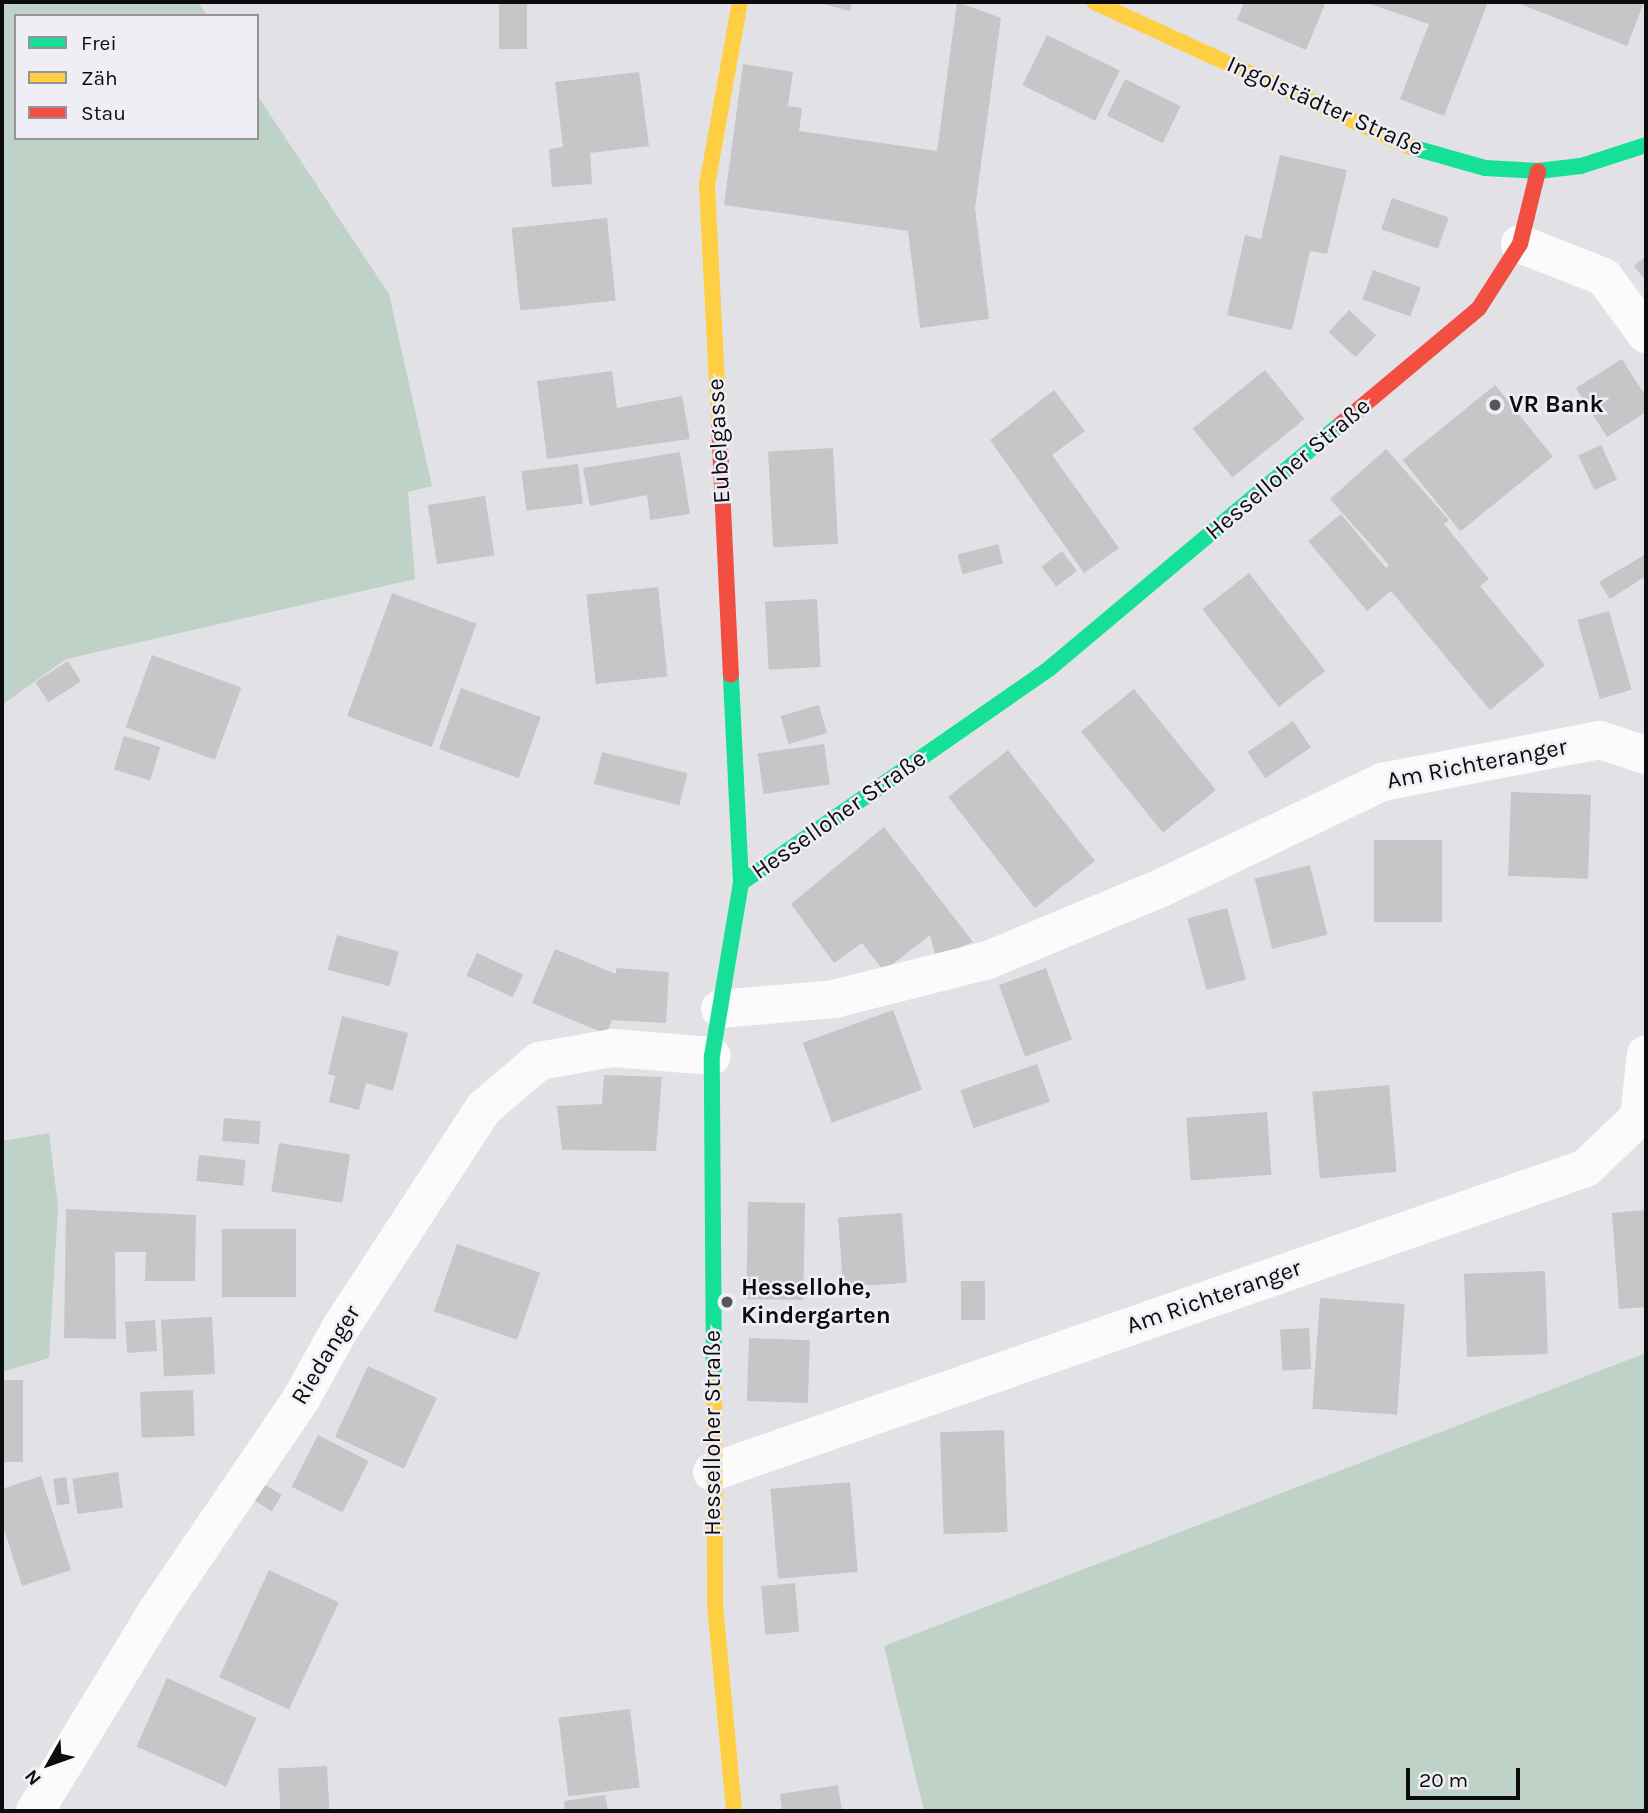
<!DOCTYPE html>
<html>
<head>
<meta charset="utf-8">
<style>
	body { margin:0 }
	#map { position:relative; width:1648px; height:1813px; overflow:hidden; background:#e2e2e6; font-family:Karla,sans-serif }
	div>[style] { position:absolute }
	.green>* { inset:0; background:#bed2c7 }
	.building>* { inset:0; background:#c6c6c9; transform-origin:0 0 }
	.street>* { height:38px; margin:-19px; padding:0 19px; transform-origin:19px; border-radius:19px; background:#fbfbfb }
	.fast>* { height:16px; margin:-8px; padding:0 8px; transform-origin:8px; border-radius:8px; background:#16e098 }
	.slow>* { height:16px; margin:-8px; padding:0 8px; transform-origin:8px; border-radius:8px; background:#ffcf43 }
	.jam>* { height:16px; margin:-8px; padding:0 8px; transform-origin:8px; border-radius:8px; background:#f24e42 }
	.dots>* { width:19px; height:19px; translate:-50% -50%; box-sizing:border-box; border:4px solid #eeeef4; border-radius:50% }
	span { translate:-50% -50%; white-space:nowrap; text-align:center; line-height:1.15; -webkit-text-stroke:5px #eeeef4; paint-order:stroke }
	.street-label { font-size:24px; color:#0c0c0e }
	.poi-label { font-size:24px; color:#0c0c0e; font-weight:700 }
	.left { translate:0 -50%; text-align:left }
	.frame { position:absolute; inset:0; border:4px solid #0c0c0e; pointer-events:none }
	.legend { position:absolute; left:14px; top:14px; width:245px; height:126px; box-sizing:border-box; background:#eeeef4; border:2px solid #949498; margin:0; padding:9px 12px; list-style:none; font-size:21px; color:#0c0c0e }
	.legend li { display:flex; align-items:center; gap:14px; height:35px }
	.legend b { width:35px; border:2px solid #949498 }
	.north { position:absolute; left:14px; top:1729px; width:70px; height:70px; -webkit-text-stroke:5px #eeeef4; paint-order:stroke; rotate:230deg; font-size:19px; font-weight:700; line-height:28px; text-align:center; color:#0c0c0e }
	.north::after { content:''; display:block; margin:auto; width:24px; height:32px; background:#0c0c0e; clip-path:polygon(50% 0,100% 100%,50% 72%,0 100%) }
	.scale { position:absolute; left:1406px; top:1768px; width:114px; height:32px; box-sizing:border-box; border:4px solid #0c0c0e; border-top:0; padding-left:9px; font-size:21px; line-height:24px; white-space:nowrap; color:#0c0c0e; -webkit-text-stroke:5px #eeeef4; paint-order:stroke }
</style>
</head>
<body>
<div id="map">
	<div class="green">
		<i style="clip-path:polygon(2px 2px,199px 2px,207px 16px,16px 16px,16px 138px,257px 138px,257px 95px,389px 294px,432px 486px,408px 492px,415px 579px,66px 659px,2px 705px)"></i>
		<i style="clip-path:polygon(49px 1133px,58px 1207px,49px 1358px,2px 1372px,2px 1141px)"></i>
		<i style="clip-path:polygon(1646px 1353px,1646px 1811px,924px 1811px,884px 1646px)"></i>
	</div>
	<div class="building">
		<i style="left:499px;top:2px;width:28px;height:47px"></i>
		<i style="clip-path:polygon(815px 2px,852px 2px,850px 11px)"></i>
		<i style="clip-path:polygon(957px 2px,1001px 18px,975px 208px,989px 319px,920px 328px,908px 231px,724px 205px,743px 64px,793px 72px,788px 106px,802px 108px,799px 131px,937px 151px)"></i>
		<i style="clip-path:polygon(1244px 2px,1320px 2px,1325px 4px,1306px 50px,1237px 20px)"></i>
		<i style="clip-path:polygon(1364px 2px,1488px 2px,1444px 116px,1400px 99px,1429px 24px)"></i>
		<i style="clip-path:polygon(1515px 2px,1644px 2px,1627px 46px)"></i>
		<i style="left:1047px;top:35px;width:81px;height:56px;rotate:26deg"></i>
		<i style="clip-path:polygon(639px 72px,649px 146px,590px 153px,592px 184px,552px 187px,549px 149px,563px 147px,555px 82px)"></i>
		<i style="left:1125px;top:79px;width:62px;height:41px;rotate:26deg"></i>
		<i style="clip-path:polygon(1280px 155px,1347px 170px,1327px 254px,1310px 251px,1292px 330px,1227px 315px,1245px 235px,1261px 239px)"></i>
		<i style="left:1392px;top:198px;width:60px;height:33px;rotate:19deg"></i>
		<i style="left:607px;top:218px;width:83px;height:96px;rotate:84deg"></i>
		<i style="clip-path:polygon(1646px 256px,1646px 281px,1634px 266px)"></i>
		<i style="left:1373px;top:270px;width:51px;height:31px;rotate:20deg"></i>
		<i style="left:1349px;top:310px;width:37px;height:30px;rotate:43deg"></i>
		<i style="clip-path:polygon(1622px 359px,1646px 397px,1646px 412px,1607px 437px,1576px 388px)"></i>
		<i style="left:1265px;top:370px;width:63px;height:93px;rotate:51deg"></i>
		<i style="clip-path:polygon(612px 371px,617px 408px,682px 396px,690px 439px,547px 459px,537px 381px)"></i>
		<i style="left:1495px;top:385px;width:92px;height:119px;rotate:51deg"></i>
		<i style="clip-path:polygon(1054px 390px,1085px 431px,1052px 455px,1119px 548px,1084px 573px,990px 440px)"></i>
		<i style="left:1601px;top:445px;width:38px;height:25px;rotate:65deg"></i>
		<i style="left:833px;top:448px;width:96px;height:65px;rotate:87deg"></i>
		<i style="clip-path:polygon(1386px 449px,1449px 520px,1444px 524px,1489px 579px,1480px 586px,1545px 665px,1490px 710px,1391px 591px,1367px 611px,1308px 541px,1341px 514px,1386px 568px,1389px 565px,1330px 499px)"></i>
		<i style="clip-path:polygon(680px 452px,690px 514px,650px 520px,647px 495px,590px 506px,583px 468px)"></i>
		<i style="left:578px;top:464px;width:40px;height:57px;rotate:83deg"></i>
		<i style="left:485px;top:496px;width:60px;height:58px;rotate:81deg"></i>
		<i style="left:998px;top:544px;width:20px;height:42px;rotate:75deg"></i>
		<i style="left:1062px;top:551px;width:25px;height:26px;rotate:53deg"></i>
		<i style="clip-path:polygon(1646px 554px,1646px 576px,1610px 599px,1599px 582px)"></i>
		<i style="left:1249px;top:573px;width:124px;height:59px;rotate:52deg"></i>
		<i style="left:658px;top:587px;width:90px;height:72px;rotate:84deg"></i>
		<i style="left:392px;top:593px;width:90px;height:131px;rotate:20deg"></i>
		<i style="left:817px;top:599px;width:68px;height:52px;rotate:87deg"></i>
		<i style="left:1609px;top:611px;width:82px;height:33px;rotate:74deg"></i>
		<i style="left:152px;top:655px;width:95px;height:77px;rotate:20deg"></i>
		<i style="left:68px;top:661px;width:24px;height:39px;rotate:57deg"></i>
		<i style="left:461px;top:688px;width:85px;height:65px;rotate:20deg"></i>
		<i style="left:1134px;top:689px;width:130px;height:68px;rotate:51deg"></i>
		<i style="left:819px;top:705px;width:29px;height:40px;rotate:74deg"></i>
		<i style="left:1293px;top:721px;width:32px;height:55px;rotate:56deg"></i>
		<i style="left:124px;top:736px;width:38px;height:35px;rotate:17deg"></i>
		<i style="left:824px;top:744px;width:41px;height:67px;rotate:82deg"></i>
		<i style="left:1008px;top:750px;width:141px;height:76px;rotate:52deg"></i>
		<i style="left:602px;top:752px;width:88px;height:33px;rotate:14deg"></i>
		<i style="left:1511px;top:792px;width:80px;height:84px;rotate:2deg"></i>
		<i style="clip-path:polygon(884px 827px,973px 942px,936px 958px,930px 935px,884px 971px,862px 943px,834px 963px,791px 904px)"></i>
		<i style="left:1374px;top:840px;width:68px;height:82px"></i>
		<i style="left:1310px;top:865px;width:72px;height:57px;rotate:76deg"></i>
		<i style="left:1227px;top:908px;width:74px;height:41px;rotate:75deg"></i>
		<i style="left:337px;top:935px;width:64px;height:36px;rotate:15deg"></i>
		<i style="clip-path:polygon(555px 949px,616px 974px,616px 968px,669px 972px,666px 1023px,612px 1020px,606px 1034px,532px 1003px)"></i>
		<i style="left:477px;top:953px;width:51px;height:25px;rotate:25deg"></i>
		<i style="left:1046px;top:968px;width:76px;height:50px;rotate:70deg"></i>
		<i style="left:893px;top:1010px;width:85px;height:96px;rotate:70deg"></i>
		<i style="clip-path:polygon(342px 1016px,408px 1033px,393px 1091px,366px 1083px,359px 1110px,329px 1102px,335px 1076px,328px 1074px)"></i>
		<i style="left:1037px;top:1064px;width:40px;height:81px;rotate:71deg"></i>
		<i style="clip-path:polygon(604px 1075px,662px 1077px,656px 1151px,562px 1150px,557px 1106px,602px 1104px)"></i>
		<i style="left:1389px;top:1085px;width:87px;height:77px;rotate:85deg"></i>
		<i style="left:1267px;top:1112px;width:63px;height:81px;rotate:86deg"></i>
		<i style="left:224px;top:1118px;width:37px;height:23px;rotate:5deg"></i>
		<i style="left:279px;top:1143px;width:72px;height:49px;rotate:9deg"></i>
		<i style="left:199px;top:1155px;width:47px;height:26px;rotate:6deg"></i>
		<i style="left:748px;top:1202px;width:57px;height:97px;rotate:1deg"></i>
		<i style="clip-path:polygon(66px 1209px,196px 1215px,195px 1281px,145px 1281px,146px 1252px,115px 1252px,116px 1339px,64px 1338px)"></i>
		<i style="clip-path:polygon(1646px 1210px,1646px 1307px,1619px 1309px,1612px 1213px)"></i>
		<i style="left:902px;top:1213px;width:70px;height:64px;rotate:86deg"></i>
		<i style="left:222px;top:1229px;width:74px;height:68px"></i>
		<i style="left:457px;top:1244px;width:88px;height:71px;rotate:19deg"></i>
		<i style="left:1545px;top:1271px;width:83px;height:81px;rotate:88deg"></i>
		<i style="left:961px;top:1281px;width:24px;height:39px"></i>
		<i style="left:1320px;top:1298px;width:85px;height:111px;rotate:4deg"></i>
		<i style="left:212px;top:1317px;width:57px;height:51px;rotate:87deg"></i>
		<i style="left:155px;top:1320px;width:31px;height:30px;rotate:86deg"></i>
		<i style="left:1309px;top:1328px;width:41px;height:29px;rotate:87deg"></i>
		<i style="left:749px;top:1338px;width:61px;height:63px;rotate:2deg"></i>
		<i style="left:368px;top:1366px;width:76px;height:78px;rotate:25deg"></i>
		<i style="left:2px;top:1380px;width:21px;height:82px"></i>
		<i style="left:193px;top:1390px;width:46px;height:53px;rotate:88deg"></i>
		<i style="left:1004px;top:1430px;width:102px;height:64px;rotate:88deg"></i>
		<i style="left:318px;top:1435px;width:57px;height:58px;rotate:27deg"></i>
		<i style="left:118px;top:1472px;width:36px;height:46px;rotate:82deg"></i>
		<i style="clip-path:polygon(41px 1476px,71px 1570px,22px 1586px,2px 1523px,2px 1489px)"></i>
		<i style="left:66px;top:1477px;width:27px;height:13px;rotate:82deg"></i>
		<i style="left:850px;top:1482px;width:90px;height:80px;rotate:85deg"></i>
		<i style="left:262px;top:1483px;width:23px;height:19px;rotate:31deg"></i>
		<i style="left:269px;top:1570px;width:77px;height:118px;rotate:25deg"></i>
		<i style="left:795px;top:1583px;width:49px;height:34px;rotate:85deg"></i>
		<i style="left:167px;top:1678px;width:98px;height:75px;rotate:24deg"></i>
		<i style="left:630px;top:1709px;width:79px;height:72px;rotate:83deg"></i>
		<i style="left:327px;top:1766px;width:45px;height:49px;rotate:87deg"></i>
		<i style="clip-path:polygon(838px 1785px,842px 1811px,782px 1811px,780px 1794px)"></i>
		<i style="clip-path:polygon(605px 1795px,608px 1811px,565px 1811px,564px 1801px)"></i>
	</div>
	<div class="street">
		<i style="left:1520px;top:244px;width:90px;rotate:21.4deg"></i>
		<i style="left:1604px;top:277px;width:71px;rotate:53.6deg"></i>
		<i style="left:720px;top:1009px;width:114px;rotate:-5deg"></i>
		<i style="left:834px;top:999px;width:159px;rotate:-14.2deg"></i>
		<i style="left:988px;top:960px;width:187px;rotate:-22.6deg"></i>
		<i style="left:1161px;top:888px;width:245px;rotate:-25.6deg"></i>
		<i style="left:1382px;top:782px;width:222px;rotate:-10.9deg"></i>
		<i style="left:1600px;top:740px;width:48px;rotate:18.1deg"></i>
		<i style="left:712px;top:1472px;width:925px;rotate:-19.18deg"></i>
		<i style="left:1586px;top:1168px;width:74px;rotate:-43.9deg"></i>
		<i style="left:1639px;top:1117px;width:63px;rotate:-83.7deg"></i>
		<i style="left:35px;top:1811px;width:234px;rotate:-58.6deg"></i>
		<i style="left:157px;top:1611px;width:256px;rotate:-55.8deg"></i>
		<i style="left:301px;top:1399px;width:82px;rotate:-60.9deg"></i>
		<i style="left:341px;top:1327px;width:262px;rotate:-56.9deg"></i>
		<i style="left:484px;top:1108px;width:72px;rotate:-40.5deg"></i>
		<i style="left:539px;top:1061px;width:75px;rotate:-10deg"></i>
		<i style="left:613px;top:1048px;width:99px;rotate:4.6deg"></i>
	</div>
	<div class="fast">
		<i style="left:1411px;top:147px;width:77px;rotate:15.8deg"></i>
		<i style="left:1485px;top:168px;width:53px;rotate:3.2deg"></i>
		<i style="left:1538px;top:171px;width:43px;rotate:-6.6deg"></i>
		<i style="left:1581px;top:166px;width:68px;rotate:-17.9deg"></i>
		<i style="left:741px;top:883px;width:376px;rotate:-34.8deg"></i>
		<i style="left:1050px;top:668px;width:380px;rotate:-40deg"></i>
		<i style="left:714px;top:1379px;width:323px;rotate:-90.4deg"></i>
		<i style="left:712px;top:1056px;width:175px;rotate:-80.5deg"></i>
		<i style="left:741px;top:883px;width:208px;rotate:-92.8deg"></i>
	</div>
	<div class="slow">
		<i style="left:1094px;top:2px;width:349px;rotate:24.6deg"></i>
		<i style="left:719px;top:423px;width:238px;rotate:-92.9deg"></i>
		<i style="left:707px;top:185px;width:186px;rotate:-79.8deg"></i>
		<i style="left:714px;top:1379px;width:226px;rotate:89.7deg"></i>
		<i style="left:715px;top:1605px;width:207px;rotate:84.7deg"></i>
	</div>
	<div class="jam">
		<i style="left:719px;top:423px;width:252px;rotate:87.3deg"></i>
		<i style="left:1341px;top:424px;width:180px;rotate:-40deg"></i>
		<i style="left:1479px;top:308px;width:76px;rotate:-57.4deg"></i>
		<i style="left:1520px;top:244px;width:75px;rotate:-76.1deg"></i>
	</div>
	<div class="dots">
		<i style="left:1495px;top:405px;background:#57575a"></i>
		<i style="left:727px;top:1302px;background:#57575a"></i>
	</div>
	<div class="street-label">
		<span style="left:1325px;top:106px;rotate:24deg">Ingolstädter Straße</span>
		<span style="left:719px;top:441px;rotate:-93deg">Eubelgasse</span>
		<span style="left:1288px;top:469px;rotate:-40deg">Hesselloher Straße</span>
		<span style="left:1477px;top:764px;rotate:-11deg">Am Richteranger</span>
		<span style="left:839px;top:815px;rotate:-35deg">Hesselloher Straße</span>
		<span style="left:1214px;top:1297px;rotate:-19deg">Am Richteranger</span>
		<span style="left:326px;top:1355px;rotate:-59deg">Riedanger</span>
		<span style="left:713px;top:1433px;rotate:-90deg">Hesselloher Straße</span>
	</div>
	<div class="poi-label">
		<span class="left" style="left:1509px;top:405px">VR Bank</span>
		<span class="left" style="left:741px;top:1302px">Hessellohe,<br>Kindergarten</span>
	</div>
	<div class="frame"></div>
	<ul class="legend">
	<li><b style="height:9px;background:#16e098"></b>Frei</li>
	<li><b style="height:9px;background:#ffcf43"></b>Zäh</li>
	<li><b style="height:9px;background:#f24e42"></b>Stau</li>
	</ul>
	<div class="north">N</div>
	<div class="scale">20 m</div>
</div>
</body>
</html>
